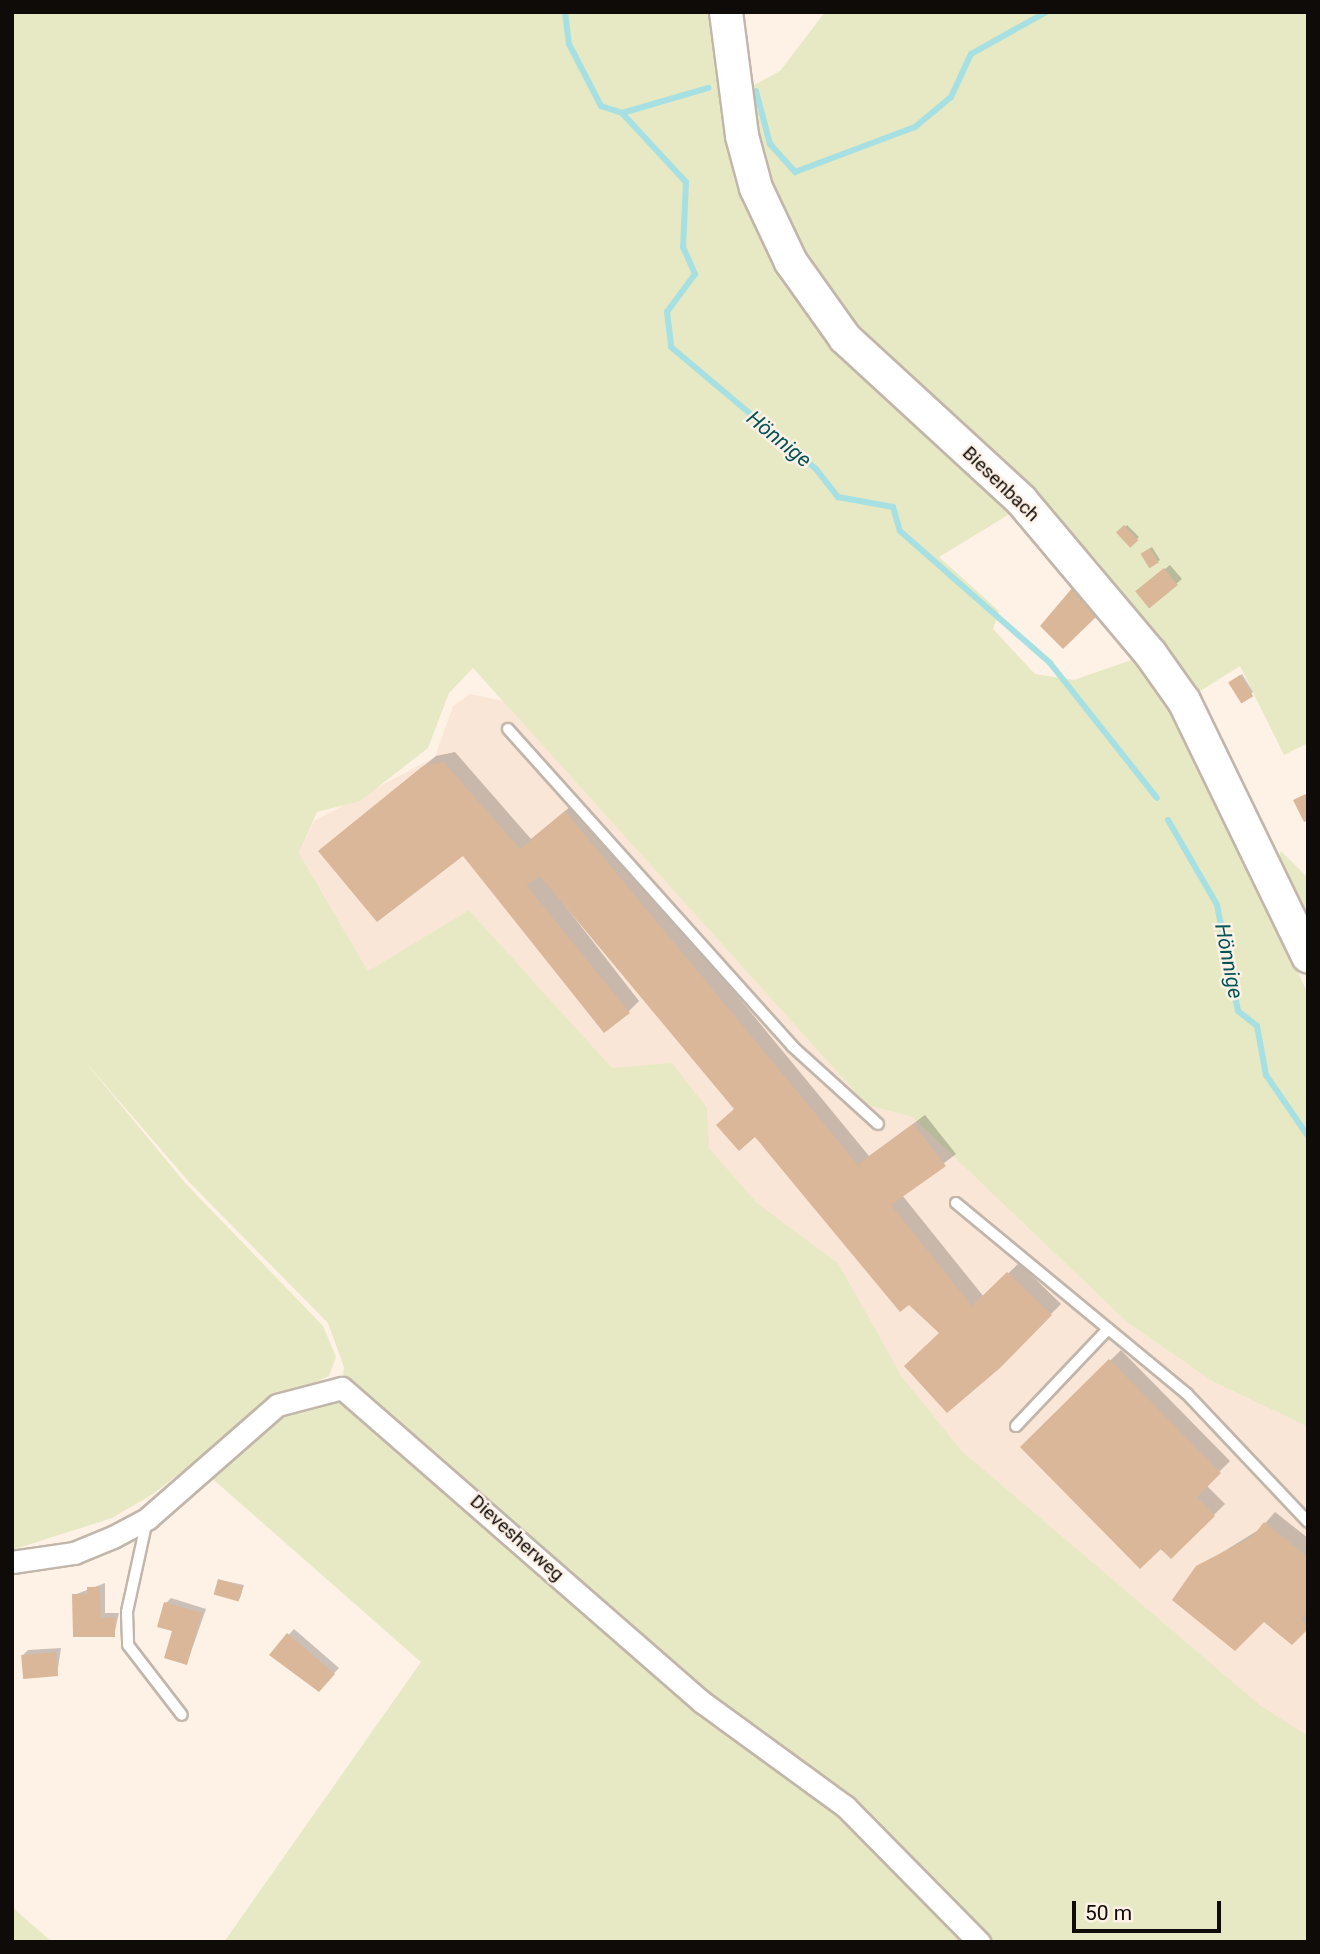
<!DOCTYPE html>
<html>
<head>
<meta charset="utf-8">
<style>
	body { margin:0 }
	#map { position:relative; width:1320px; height:1954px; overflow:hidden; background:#fef1e6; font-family:Roboto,sans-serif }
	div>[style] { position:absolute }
	.commercial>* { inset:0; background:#fae6d6 }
	.green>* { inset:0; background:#e6e9c3 }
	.shadow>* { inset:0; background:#0003; transform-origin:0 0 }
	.stream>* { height:6px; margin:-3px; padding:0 3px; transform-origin:3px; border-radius:3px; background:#a7e0e2 }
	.building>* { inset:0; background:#d9b798; transform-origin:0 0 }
	.roads { filter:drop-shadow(2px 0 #c2b6ab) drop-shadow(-2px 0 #c2b6ab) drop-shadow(0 2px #c2b6ab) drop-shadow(0 -2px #c2b6ab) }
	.service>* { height:10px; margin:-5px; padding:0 5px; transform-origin:5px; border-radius:5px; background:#fff }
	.minor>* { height:21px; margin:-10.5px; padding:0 10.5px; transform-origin:10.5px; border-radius:10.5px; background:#fff }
	.secondary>* { height:32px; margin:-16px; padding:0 16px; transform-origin:16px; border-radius:16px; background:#fff }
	span { translate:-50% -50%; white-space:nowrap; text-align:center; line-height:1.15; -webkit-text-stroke:5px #fef1e6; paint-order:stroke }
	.street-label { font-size:19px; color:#0f0b08 }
	.water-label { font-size:21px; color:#005557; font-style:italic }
	.frame { position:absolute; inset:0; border:14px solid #0f0b08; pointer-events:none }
	.scale { position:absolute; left:1072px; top:1901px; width:149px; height:32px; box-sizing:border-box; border:4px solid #0f0b08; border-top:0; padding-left:9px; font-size:21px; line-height:24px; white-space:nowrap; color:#0f0b08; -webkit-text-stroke:5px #fef1e6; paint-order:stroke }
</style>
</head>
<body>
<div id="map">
	<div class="commercial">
		<i style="clip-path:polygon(470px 694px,503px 701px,867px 1105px,912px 1117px,1128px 1323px,1212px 1381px,1308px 1427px,1308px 1736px,1260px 1705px,962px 1451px,903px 1378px,838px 1263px,757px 1203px,708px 1148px,707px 1108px,612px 1068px,469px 910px,368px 971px,299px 853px,314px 821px,435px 757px,453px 706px)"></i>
	</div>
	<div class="green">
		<i style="clip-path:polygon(12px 12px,714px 12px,777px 267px,1013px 512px,939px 557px,999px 611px,993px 629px,1035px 674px,1074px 680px,1140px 657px,1219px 803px,1308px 994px,1308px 1427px,1212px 1381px,1128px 1323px,912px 1117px,867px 1105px,473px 668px,449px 693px,428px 748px,360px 801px,317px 812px,299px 853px,368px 971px,469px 910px,612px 1068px,672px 1063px,707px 1108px,709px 1148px,757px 1203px,838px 1263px,903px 1378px,962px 1451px,1260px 1705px,1308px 1736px,1308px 1942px,991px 1942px,818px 1773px,706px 1696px,342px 1388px,344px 1367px,328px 1323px,190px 1183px,82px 1058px,186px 1184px,323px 1326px,336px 1357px,329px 1376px,274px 1401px,153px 1494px,112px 1518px,12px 1550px)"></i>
		<i style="clip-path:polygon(825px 12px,1308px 12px,1308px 743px,1284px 755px,1240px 666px,1194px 695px,1099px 563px,1037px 495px,858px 329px,802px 253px,767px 179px,745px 90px,780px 71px)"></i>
		<i style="clip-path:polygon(1281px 851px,1308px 878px,1308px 930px,1276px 863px)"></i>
		<i style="clip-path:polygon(336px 1398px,356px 1405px,862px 1829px,970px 1942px,224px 1942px,421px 1662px,207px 1474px,279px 1409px)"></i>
		<i style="clip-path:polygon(12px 1907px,52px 1942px,12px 1942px)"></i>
	</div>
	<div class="shadow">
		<i style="left:1127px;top:525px;width:17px;height:12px;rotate:45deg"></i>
		<i style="clip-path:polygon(1152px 547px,1160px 560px,1151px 566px,1145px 552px)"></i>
		<i style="clip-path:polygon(1170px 565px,1182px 579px,1150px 606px,1143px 587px)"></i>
		<i style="clip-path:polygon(1242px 674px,1253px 692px,1251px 694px,1232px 681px)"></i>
		<i style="clip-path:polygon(455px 752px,531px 839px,577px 801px,869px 1156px,925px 1115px,956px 1154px,902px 1195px,984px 1297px,1019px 1263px,1061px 1304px,1051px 1314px,941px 1332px,539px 872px,639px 1001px,628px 1012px,464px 853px,331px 841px,436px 756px)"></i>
		<i style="clip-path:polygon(1121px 1350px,1230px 1461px,1206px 1485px,1225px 1504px,1171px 1557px,1023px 1447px)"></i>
		<i style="clip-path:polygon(1275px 1512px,1308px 1538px,1308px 1627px,1292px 1643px,1197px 1568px,1260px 1529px)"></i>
		<i style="clip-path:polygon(220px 1580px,244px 1585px,240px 1598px,238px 1600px)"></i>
		<i style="clip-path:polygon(105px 1583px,105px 1613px,119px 1613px,114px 1635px,74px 1595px)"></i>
		<i style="clip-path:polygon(171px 1598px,206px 1609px,187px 1663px,166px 1603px)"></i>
		<i style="clip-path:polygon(294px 1629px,339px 1668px,324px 1684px,271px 1654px)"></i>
		<i style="clip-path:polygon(61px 1648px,57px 1674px,23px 1655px,28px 1650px)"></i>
	</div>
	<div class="stream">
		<i style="left:565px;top:12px;width:32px;rotate:83deg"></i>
		<i style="left:569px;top:44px;width:70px;rotate:62.7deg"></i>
		<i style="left:601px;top:106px;width:22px;rotate:18deg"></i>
		<i style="left:622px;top:113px;width:94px;rotate:47.2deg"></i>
		<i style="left:686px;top:182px;width:65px;rotate:92.6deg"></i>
		<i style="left:683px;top:247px;width:30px;rotate:66deg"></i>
		<i style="left:695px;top:274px;width:47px;rotate:126.4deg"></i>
		<i style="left:667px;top:312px;width:35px;rotate:83deg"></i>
		<i style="left:671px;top:347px;width:189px;rotate:40.1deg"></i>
		<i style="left:816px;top:469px;width:36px;rotate:52deg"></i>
		<i style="left:838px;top:497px;width:56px;rotate:10.3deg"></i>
		<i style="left:893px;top:507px;width:25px;rotate:74deg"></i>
		<i style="left:900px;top:531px;width:200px;rotate:41.3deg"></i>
		<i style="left:1050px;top:663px;width:172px;rotate:51.6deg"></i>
		<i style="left:756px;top:91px;width:55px;rotate:75.2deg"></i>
		<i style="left:770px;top:144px;width:38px;rotate:48deg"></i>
		<i style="left:795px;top:172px;width:128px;rotate:-20.6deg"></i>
		<i style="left:915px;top:127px;width:47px;rotate:-39.8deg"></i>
		<i style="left:951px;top:97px;width:47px;rotate:-65.1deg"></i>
		<i style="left:971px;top:54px;width:86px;rotate:-29.2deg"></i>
		<i style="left:622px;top:113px;width:90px;rotate:-16.2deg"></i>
		<i style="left:1168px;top:820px;width:98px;rotate:60deg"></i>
		<i style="left:1217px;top:905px;width:108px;rotate:78.8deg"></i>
		<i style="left:1238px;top:1011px;width:24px;rotate:38deg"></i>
		<i style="left:1257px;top:1026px;width:50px;rotate:79.6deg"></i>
		<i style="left:1266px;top:1075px;width:74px;rotate:55.5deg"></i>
	</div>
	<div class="building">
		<i style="left:1124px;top:525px;width:21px;height:11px;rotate:47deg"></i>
		<i style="left:1150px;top:548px;width:17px;height:11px;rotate:59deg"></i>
		<i style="left:1164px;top:568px;width:22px;height:37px;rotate:51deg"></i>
		<i style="clip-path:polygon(1073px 587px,1099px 614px,1063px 649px,1040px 626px)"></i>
		<i style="left:1240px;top:675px;width:25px;height:14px;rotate:58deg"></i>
		<i style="clip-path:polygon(444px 762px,520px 849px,565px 811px,858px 1165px,913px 1124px,946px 1166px,891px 1205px,972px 1306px,1007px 1272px,1052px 1315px,1000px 1368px,947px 1413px,904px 1366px,939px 1333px,909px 1305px,900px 1312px,755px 1137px,739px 1151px,716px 1125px,734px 1109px,540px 876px,526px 885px,630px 1013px,604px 1033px,463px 856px,377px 922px,318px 851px,423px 766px)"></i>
		<i style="clip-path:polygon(1308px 793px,1308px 820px,1304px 822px,1293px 800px)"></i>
		<i style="clip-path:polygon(1109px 1359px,1221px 1473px,1197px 1497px,1215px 1516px,1171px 1559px,1161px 1549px,1140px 1569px,1020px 1447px)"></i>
		<i style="clip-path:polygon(1264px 1522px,1308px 1557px,1308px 1611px,1301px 1619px,1308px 1629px,1292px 1645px,1264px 1622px,1235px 1651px,1172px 1600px,1196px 1566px,1252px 1537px)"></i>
		<i style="left:218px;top:1579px;width:26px;height:16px;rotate:16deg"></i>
		<i style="clip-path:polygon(87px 1587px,100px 1587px,101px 1618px,115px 1617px,115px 1637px,73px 1637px,72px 1594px,87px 1594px)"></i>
		<i style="clip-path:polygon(164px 1602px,202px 1613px,187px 1665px,164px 1658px,172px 1631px,157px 1627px)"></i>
		<i style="clip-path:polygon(287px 1633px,335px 1674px,319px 1692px,269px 1655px)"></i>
		<i style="left:56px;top:1652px;width:24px;height:35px;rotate:85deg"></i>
	</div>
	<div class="roads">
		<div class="service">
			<i style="left:508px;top:729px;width:426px;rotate:48.1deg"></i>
			<i style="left:792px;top:1046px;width:116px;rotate:42.2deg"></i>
			<i style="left:956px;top:1203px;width:300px;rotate:39.6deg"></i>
			<i style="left:1187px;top:1394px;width:176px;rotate:46.6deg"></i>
			<i style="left:1016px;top:1426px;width:134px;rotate:-46.5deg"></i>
			<i style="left:147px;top:1520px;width:94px;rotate:102.3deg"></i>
			<i style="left:127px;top:1612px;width:33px;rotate:88deg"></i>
			<i style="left:128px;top:1645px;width:88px;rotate:52.4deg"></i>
		</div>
		<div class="minor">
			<i style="left:12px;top:1562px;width:63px;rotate:-8.3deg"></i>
			<i style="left:74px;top:1553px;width:42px;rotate:-22.3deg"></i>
			<i style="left:113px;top:1537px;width:40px;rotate:-28deg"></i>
			<i style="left:148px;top:1518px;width:171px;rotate:-41.2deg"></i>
			<i style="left:277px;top:1405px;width:67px;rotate:-14.7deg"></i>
			<i style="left:342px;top:1388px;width:478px;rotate:41.1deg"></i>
			<i style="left:702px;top:1702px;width:178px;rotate:36.1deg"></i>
			<i style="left:846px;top:1807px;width:190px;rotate:45.4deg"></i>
		</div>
		<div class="secondary">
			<i style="left:726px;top:12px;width:125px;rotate:82.6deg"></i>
			<i style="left:742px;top:136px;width:54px;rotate:74.9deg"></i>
			<i style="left:756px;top:188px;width:82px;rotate:64.7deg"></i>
			<i style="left:791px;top:262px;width:93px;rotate:54.6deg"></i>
			<i style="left:845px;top:338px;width:239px;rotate:42.6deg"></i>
			<i style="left:1021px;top:500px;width:200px;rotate:49.9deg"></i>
			<i style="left:1150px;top:653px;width:59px;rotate:54.7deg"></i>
			<i style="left:1184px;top:701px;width:284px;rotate:64.1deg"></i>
		</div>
	</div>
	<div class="street-label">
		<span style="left:1001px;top:484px;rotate:44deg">Biesenbach</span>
		<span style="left:517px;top:1538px;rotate:42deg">Dievesherweg</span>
	</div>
	<div class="water-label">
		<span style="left:779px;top:439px;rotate:39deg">Hönnige</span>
		<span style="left:1229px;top:961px;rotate:79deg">Hönnige</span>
	</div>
	<div class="frame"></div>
	<div class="scale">50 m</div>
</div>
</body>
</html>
